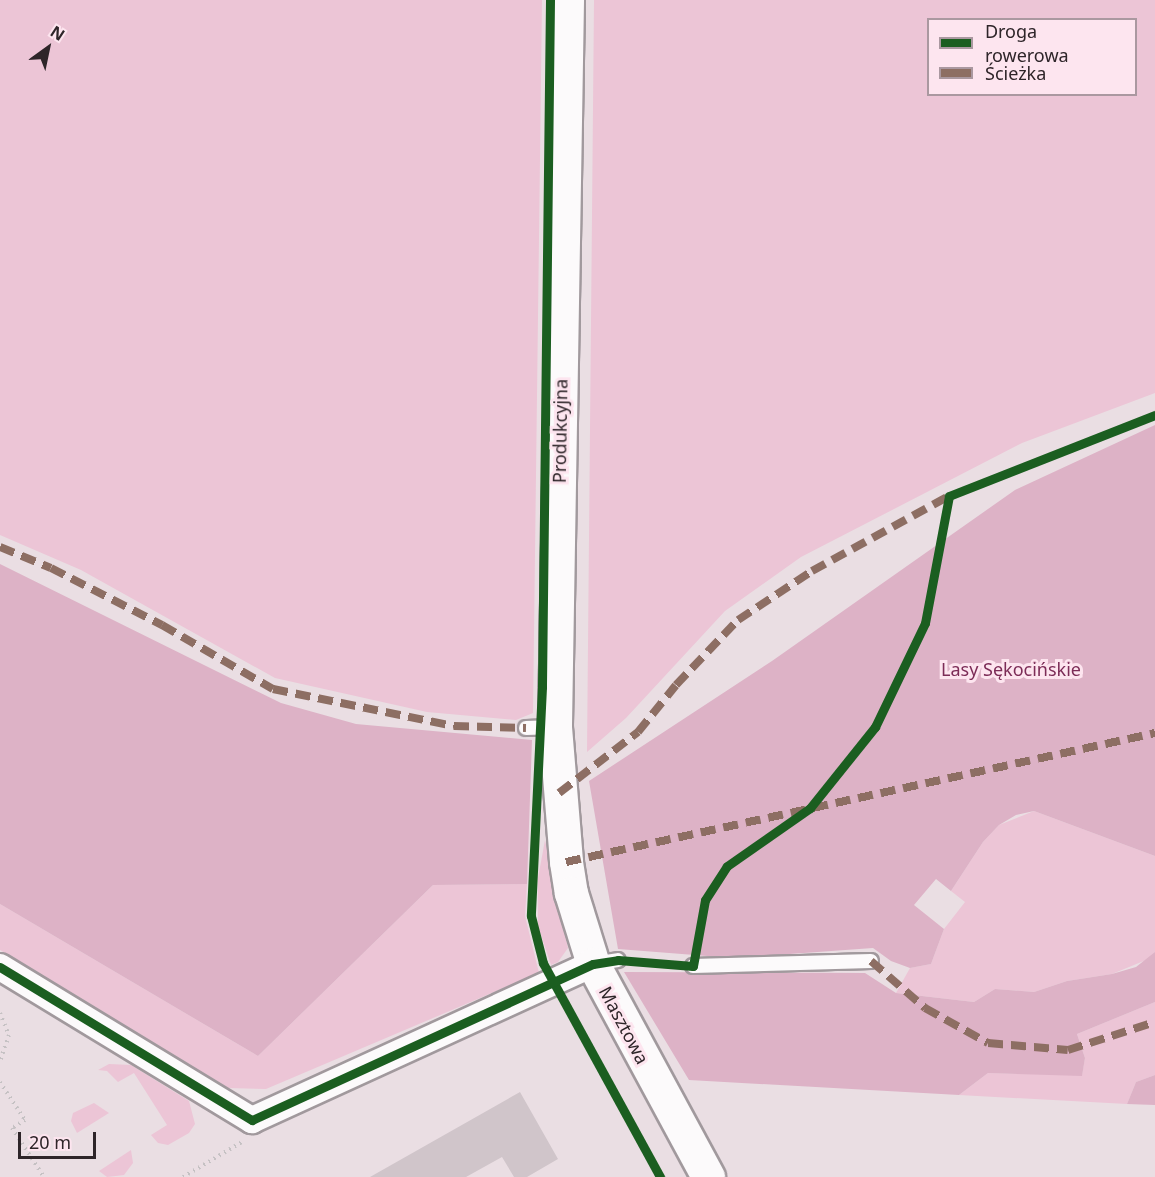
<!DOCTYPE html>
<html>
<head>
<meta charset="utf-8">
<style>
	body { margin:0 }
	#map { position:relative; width:1155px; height:1177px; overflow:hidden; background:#eadee3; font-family:"Noto Sans",sans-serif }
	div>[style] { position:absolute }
	.green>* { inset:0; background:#ecc5d6 }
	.forest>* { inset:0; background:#ddb2c6 }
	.building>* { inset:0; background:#d0c5ca }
	.path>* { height:4px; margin-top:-2px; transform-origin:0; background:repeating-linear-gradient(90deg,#c5c1c3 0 1.5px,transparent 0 6px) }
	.roads { filter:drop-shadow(2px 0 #a1999d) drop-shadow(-2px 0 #a1999d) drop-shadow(0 2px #a1999d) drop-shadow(0 -2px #a1999d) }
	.lane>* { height:14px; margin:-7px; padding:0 7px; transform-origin:7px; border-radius:7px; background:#fcfafb }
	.street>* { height:26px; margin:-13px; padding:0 13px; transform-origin:13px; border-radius:13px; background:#fcfafb }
	.secondary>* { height:33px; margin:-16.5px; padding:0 16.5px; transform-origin:16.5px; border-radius:16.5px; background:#fcfafb }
	.quiet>* { height:8px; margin-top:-4px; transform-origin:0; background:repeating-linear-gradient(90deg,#8d6e63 0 15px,transparent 0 23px) }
	.cycleway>* { height:9px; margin:-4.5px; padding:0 4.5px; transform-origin:4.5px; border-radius:4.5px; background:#1b5e20 }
	span { translate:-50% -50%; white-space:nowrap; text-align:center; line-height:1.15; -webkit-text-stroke:6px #fde5ef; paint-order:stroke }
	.street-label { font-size:18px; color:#2e2529 }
	.park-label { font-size:18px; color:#7c2c57 }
	.legend { position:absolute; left:927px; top:18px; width:210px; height:78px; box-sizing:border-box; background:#fde5ef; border:2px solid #aa98a0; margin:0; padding:8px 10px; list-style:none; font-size:18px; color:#2e2529 }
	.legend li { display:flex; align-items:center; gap:12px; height:30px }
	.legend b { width:30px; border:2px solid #aa98a0 }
	.north { position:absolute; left:18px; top:18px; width:60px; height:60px; -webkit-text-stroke:4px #fde5ef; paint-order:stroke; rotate:33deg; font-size:16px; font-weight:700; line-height:24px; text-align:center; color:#2e2529 }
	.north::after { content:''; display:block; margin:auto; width:21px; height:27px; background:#2e2529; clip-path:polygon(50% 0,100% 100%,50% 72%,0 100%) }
	.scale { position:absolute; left:18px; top:1132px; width:78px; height:27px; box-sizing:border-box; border:3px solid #2e2529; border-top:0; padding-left:8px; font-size:18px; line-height:21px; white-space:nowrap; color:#2e2529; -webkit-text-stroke:4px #fde5ef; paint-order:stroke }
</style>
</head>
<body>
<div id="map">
	<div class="green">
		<i style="clip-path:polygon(0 0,542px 0,533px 713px,516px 720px,427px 712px,275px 678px,81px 570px,0 535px)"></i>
		<i style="clip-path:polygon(evenodd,594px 0,1155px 0,1155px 393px,1022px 443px,801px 557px,725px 611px,626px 718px,587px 752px,594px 0,928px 20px,1136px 20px,1136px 94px,928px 94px,928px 20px)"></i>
		<i style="clip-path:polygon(1034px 811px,1155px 856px,1155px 952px,1151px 958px,1112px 974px,1067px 981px,1034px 992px,995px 989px,974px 1002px,896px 993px,910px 968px,931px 964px,944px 929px,965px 902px,951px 891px,983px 842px,999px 825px)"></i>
		<i style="clip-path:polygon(545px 840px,568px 948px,558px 962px,551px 965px,538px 926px,538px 878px)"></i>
		<i style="clip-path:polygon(527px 884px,525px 916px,539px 973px,266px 1089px,228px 1088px,0 950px,0 904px,258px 1056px,433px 885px)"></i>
		<i style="clip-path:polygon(1155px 1002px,1155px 1075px,1136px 1082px,1127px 1104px,959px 1095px,988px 1073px,1082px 1075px,1085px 1058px,1077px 1034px)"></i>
		<i style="clip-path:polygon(109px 1064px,131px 1065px,189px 1101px,195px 1124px,189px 1133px,168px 1145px,158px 1143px,151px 1135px,167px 1125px,134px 1073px,118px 1082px,107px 1071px,98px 1070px)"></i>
		<i style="clip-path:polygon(94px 1103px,109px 1113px,77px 1133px,71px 1121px,73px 1113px)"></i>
		<i style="clip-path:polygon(131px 1150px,133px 1163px,124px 1175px,107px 1177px,99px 1171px)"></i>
	</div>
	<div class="forest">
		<i style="clip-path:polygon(1155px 425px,1155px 856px,1034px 811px,1016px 815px,999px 825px,983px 842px,951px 891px,936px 879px,914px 905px,944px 929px,931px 964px,910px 968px,891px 961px,873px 948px,733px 958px,618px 949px,589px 781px,772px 661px,1015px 490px)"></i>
		<i style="clip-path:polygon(0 564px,281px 703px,356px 724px,532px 740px,527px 884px,433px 885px,258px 1056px,0 904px)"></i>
		<i style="clip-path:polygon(1155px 952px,1155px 1002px,1077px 1034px,1085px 1058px,1082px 1076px,988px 1073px,959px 1095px,689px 1080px,624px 972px,865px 973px,896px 993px,974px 1002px,995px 989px,1034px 992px,1067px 981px,1112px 974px,1136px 967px)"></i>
		<i style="clip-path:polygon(1155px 1075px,1155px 1105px,1127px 1104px,1136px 1082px)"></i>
	</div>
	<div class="building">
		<i style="clip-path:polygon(520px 1092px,558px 1159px,527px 1177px,514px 1177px,502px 1157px,466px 1177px,370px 1177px)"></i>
	</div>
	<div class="path">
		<i style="left:0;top:1013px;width:24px;rotate:68deg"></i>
		<i style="left:9px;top:1035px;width:28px;rotate:109deg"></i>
		<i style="left:0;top:1082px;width:45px;rotate:56.7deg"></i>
		<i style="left:25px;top:1120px;width:15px;rotate:148deg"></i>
		<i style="left:12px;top:1128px;width:59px;rotate:56.9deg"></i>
		<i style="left:183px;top:1177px;width:69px;rotate:-30.7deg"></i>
	</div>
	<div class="roads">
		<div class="lane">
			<i style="left:526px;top:728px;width:29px;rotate:-2deg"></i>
			<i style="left:593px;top:964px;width:25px;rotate:-9deg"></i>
			<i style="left:693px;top:966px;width:178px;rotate:-1.6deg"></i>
		</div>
		<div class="street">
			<i style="left:0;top:967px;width:295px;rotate:31.3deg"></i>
			<i style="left:252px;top:1120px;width:375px;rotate:-24.6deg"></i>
		</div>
		<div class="secondary">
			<i style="left:567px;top:0;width:727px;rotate:90.95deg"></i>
			<i style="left:555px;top:727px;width:135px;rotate:85.3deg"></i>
			<i style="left:566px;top:862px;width:31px;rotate:81deg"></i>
			<i style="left:571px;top:893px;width:74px;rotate:72.8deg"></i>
			<i style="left:593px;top:964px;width:242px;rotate:61.6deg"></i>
		</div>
	</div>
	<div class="quiet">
		<i style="left:0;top:547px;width:55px;rotate:22.4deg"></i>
		<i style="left:51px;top:568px;width:125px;rotate:27.2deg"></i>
		<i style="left:162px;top:625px;width:128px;rotate:30deg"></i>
		<i style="left:273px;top:689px;width:185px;rotate:11.6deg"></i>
		<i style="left:454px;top:726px;width:72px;rotate:1.6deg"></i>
		<i style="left:559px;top:793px;width:100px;rotate:-37.7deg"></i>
		<i style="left:638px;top:732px;width:60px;rotate:-51deg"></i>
		<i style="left:676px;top:685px;width:90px;rotate:-46.4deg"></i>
		<i style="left:738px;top:620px;width:89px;rotate:-33.5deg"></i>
		<i style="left:812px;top:571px;width:158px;rotate:-28.7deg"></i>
		<i style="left:566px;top:862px;width:603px;rotate:-12.35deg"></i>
		<i style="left:871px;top:961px;width:72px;rotate:41deg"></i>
		<i style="left:925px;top:1008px;width:72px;rotate:29.1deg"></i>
		<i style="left:988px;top:1043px;width:80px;rotate:5deg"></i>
		<i style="left:1068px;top:1050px;width:91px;rotate:-17.8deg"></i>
	</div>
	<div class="cycleway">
		<i style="left:550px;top:0;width:687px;rotate:90.67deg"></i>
		<i style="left:542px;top:687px;width:229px;rotate:92.8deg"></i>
		<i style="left:531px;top:916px;width:49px;rotate:75.7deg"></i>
		<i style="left:543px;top:963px;width:244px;rotate:61.3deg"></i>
		<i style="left:0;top:967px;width:295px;rotate:31.3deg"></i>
		<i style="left:252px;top:1120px;width:375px;rotate:-24.6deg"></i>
		<i style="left:593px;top:964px;width:25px;rotate:-9deg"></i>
		<i style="left:618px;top:960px;width:75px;rotate:4.6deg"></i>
		<i style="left:693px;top:966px;width:67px;rotate:-79.7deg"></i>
		<i style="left:705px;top:900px;width:40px;rotate:-57.1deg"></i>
		<i style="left:727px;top:866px;width:101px;rotate:-34.9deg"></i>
		<i style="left:810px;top:808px;width:104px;rotate:-51.3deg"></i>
		<i style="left:875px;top:727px;width:115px;rotate:-64.3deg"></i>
		<i style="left:925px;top:623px;width:129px;rotate:-79.3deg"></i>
		<i style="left:949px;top:496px;width:221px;rotate:-21.5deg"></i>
	</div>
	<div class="street-label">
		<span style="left:560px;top:431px;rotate:-89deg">Produkcyjna</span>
		<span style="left:624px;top:1025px;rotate:62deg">Masztowa</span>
	</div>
	<div class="park-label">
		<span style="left:1011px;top:669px">Lasy Sękocińskie</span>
	</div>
	<ul class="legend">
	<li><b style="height:8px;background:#1b5e20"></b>Droga rowerowa</li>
	<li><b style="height:8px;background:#8d6e63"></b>Ścieżka</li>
	</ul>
	<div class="north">N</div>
	<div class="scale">20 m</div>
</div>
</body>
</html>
